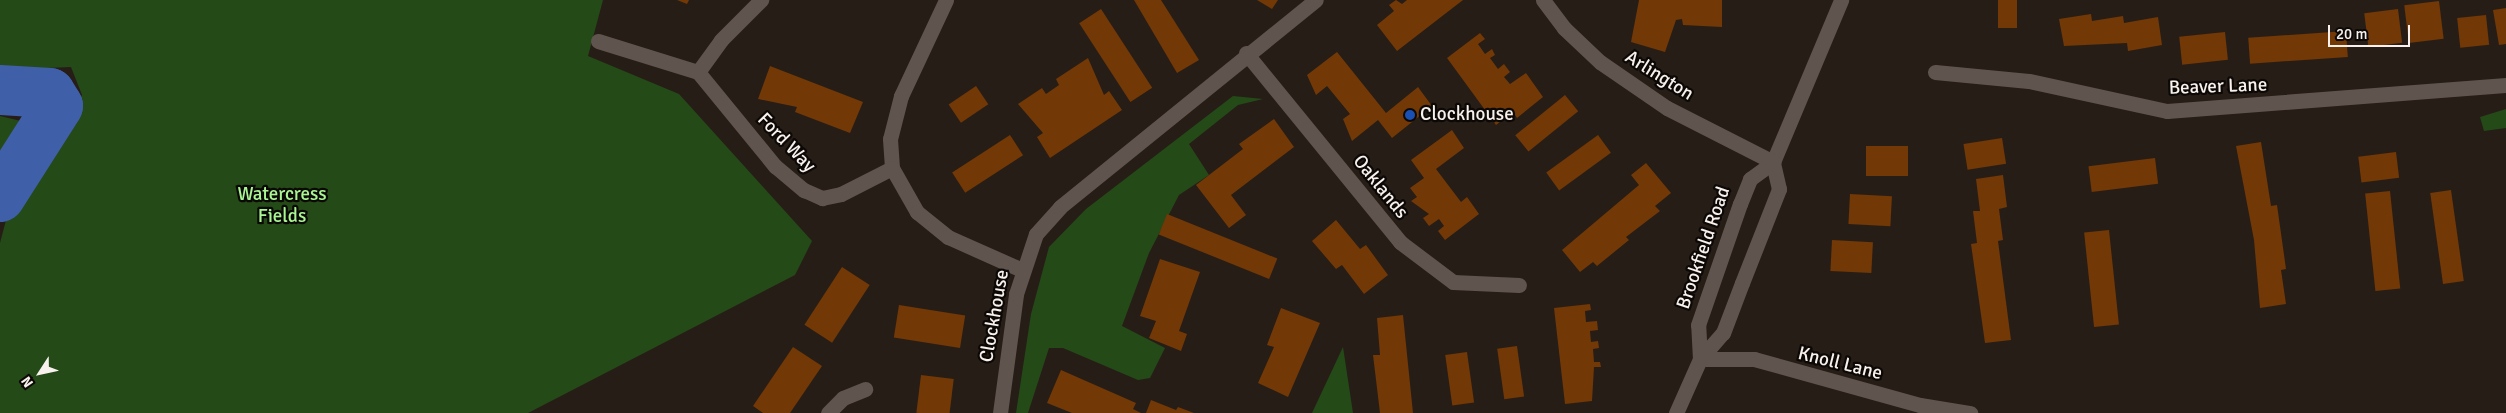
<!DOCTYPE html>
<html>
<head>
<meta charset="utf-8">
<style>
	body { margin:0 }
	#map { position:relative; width:2506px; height:413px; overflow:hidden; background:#271d17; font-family:Signika,sans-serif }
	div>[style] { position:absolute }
	.green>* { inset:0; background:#244a18 }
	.river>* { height:50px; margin:-25px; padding:0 25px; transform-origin:25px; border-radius:25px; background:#3f60a9 }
	.building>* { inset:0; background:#723806; transform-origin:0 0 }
	.street>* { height:15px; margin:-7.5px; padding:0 7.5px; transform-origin:7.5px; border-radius:7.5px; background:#60554e }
	.secondary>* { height:15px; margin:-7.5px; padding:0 7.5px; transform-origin:7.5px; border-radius:7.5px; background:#60554e }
	.dots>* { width:14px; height:14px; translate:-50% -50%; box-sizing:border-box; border:2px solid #0c0806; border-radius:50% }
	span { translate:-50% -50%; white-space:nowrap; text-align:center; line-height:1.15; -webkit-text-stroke:4.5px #0c0806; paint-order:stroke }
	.street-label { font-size:19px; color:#f8f1ed }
	.poi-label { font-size:19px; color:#f8f1ed }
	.left { translate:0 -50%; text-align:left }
	.park-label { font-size:19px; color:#a9f792 }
	.north { position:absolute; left:15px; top:348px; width:50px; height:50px; -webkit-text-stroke:4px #0c0806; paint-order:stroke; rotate:235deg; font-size:14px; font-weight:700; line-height:20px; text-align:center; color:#f8f1ed }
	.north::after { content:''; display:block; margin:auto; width:18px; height:22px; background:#f8f1ed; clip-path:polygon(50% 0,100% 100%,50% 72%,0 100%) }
	.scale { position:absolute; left:2328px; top:25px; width:82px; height:22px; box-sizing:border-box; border:2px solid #f8f1ed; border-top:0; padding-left:6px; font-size:15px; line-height:18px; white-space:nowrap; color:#f8f1ed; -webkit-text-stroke:4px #0c0806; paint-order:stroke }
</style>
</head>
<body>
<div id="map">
	<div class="green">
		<i style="clip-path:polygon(0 0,603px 0,588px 56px,679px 94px,812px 241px,795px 275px,528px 413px,0 413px,0 243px,10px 205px,61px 136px,82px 95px,71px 67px,0 70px)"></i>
		<i style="clip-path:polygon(1233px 96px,1263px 99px,1238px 105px,1189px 144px,1209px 175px,1179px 195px,1149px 253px,1122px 326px,1165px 348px,1150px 378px,1138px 380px,1063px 348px,1049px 348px,1028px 413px,1016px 413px,1031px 314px,1049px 247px,1086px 209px)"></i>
		<i style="clip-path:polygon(2506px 109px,2506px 128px,2484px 131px,2480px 117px)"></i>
		<i style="clip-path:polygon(0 116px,21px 121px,0 159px)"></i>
		<i style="clip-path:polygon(1343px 347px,1353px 413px,1312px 413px)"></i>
	</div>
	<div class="river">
		<i style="left:0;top:90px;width:50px;rotate:3.4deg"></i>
		<i style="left:50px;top:93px;width:15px;rotate:58deg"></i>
		<i style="left:58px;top:106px;width:108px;rotate:122.5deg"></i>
	</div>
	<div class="building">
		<i style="clip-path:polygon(677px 0,689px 0,687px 4px)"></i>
		<i style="clip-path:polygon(1134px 0,1161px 0,1199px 60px,1177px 73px)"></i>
		<i style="clip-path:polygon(1257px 0,1278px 0,1272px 9px)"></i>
		<i style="clip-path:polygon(1396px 0,1402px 4px,1407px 0,1463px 0,1397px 51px,1377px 25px,1394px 11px,1389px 5px)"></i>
		<i style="clip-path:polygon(1639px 0,1722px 0,1722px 27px,1683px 25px,1682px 19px,1676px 20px,1665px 52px,1631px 42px)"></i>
		<i style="left:1998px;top:0;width:19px;height:28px"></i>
		<i style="left:2439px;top:1px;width:38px;height:35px;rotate:83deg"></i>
		<i style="clip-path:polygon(2506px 8px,2506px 44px,2499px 45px,2493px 10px)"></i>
		<i style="left:1101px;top:9px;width:94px;height:26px;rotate:57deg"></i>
		<i style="left:2398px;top:9px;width:34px;height:34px;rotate:83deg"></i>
		<i style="clip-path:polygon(2091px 14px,2092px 21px,2123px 16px,2124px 23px,2158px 17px,2162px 45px,2128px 51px,2127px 43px,2064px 46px,2059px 19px)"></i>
		<i style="left:2486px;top:15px;width:30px;height:29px;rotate:84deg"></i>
		<i style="left:2346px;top:31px;width:26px;height:98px;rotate:86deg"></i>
		<i style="left:2225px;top:32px;width:28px;height:46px;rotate:84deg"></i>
		<i style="clip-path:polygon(1480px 33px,1485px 39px,1478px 44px,1485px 54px,1492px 49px,1495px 55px,1490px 58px,1498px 69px,1504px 64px,1510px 72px,1504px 77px,1510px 84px,1526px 73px,1543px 97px,1517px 118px,1513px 112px,1496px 125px,1447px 58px)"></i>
		<i style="clip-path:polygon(1337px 52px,1386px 113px,1418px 87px,1432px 106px,1392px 138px,1378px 120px,1352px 141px,1343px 119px,1350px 114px,1327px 86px,1316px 95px,1307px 75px)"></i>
		<i style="clip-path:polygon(1088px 58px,1104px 95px,1109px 91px,1122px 110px,1050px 158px,1037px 137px,1043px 133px,1018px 104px,1042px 88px,1046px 94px,1059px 85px,1056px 79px)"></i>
		<i style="clip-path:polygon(770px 66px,863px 102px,850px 133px,795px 112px,797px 107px,758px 99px)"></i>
		<i style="left:976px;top:86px;width:22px;height:33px;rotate:56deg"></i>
		<i style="left:1565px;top:95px;width:21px;height:64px;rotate:51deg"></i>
		<i style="clip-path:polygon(1274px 119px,1294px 147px,1231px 195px,1246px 215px,1229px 228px,1196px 185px,1243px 149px,1239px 144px)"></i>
		<i style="clip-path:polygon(1452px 130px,1464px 148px,1436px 169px,1461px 202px,1467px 197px,1479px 214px,1445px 240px,1438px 231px,1444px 226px,1439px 219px,1429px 226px,1423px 218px,1429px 214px,1411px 201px,1417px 197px,1410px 188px,1424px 178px,1411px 160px)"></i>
		<i style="left:1010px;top:135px;width:24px;height:69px;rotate:57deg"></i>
		<i style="left:1598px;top:135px;width:22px;height:64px;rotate:54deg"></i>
		<i style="left:2002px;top:138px;width:26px;height:39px;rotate:81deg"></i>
		<i style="clip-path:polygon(2261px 142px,2271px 206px,2277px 205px,2286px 269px,2281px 270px,2286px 304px,2260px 308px,2254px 240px,2236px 146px)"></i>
		<i style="left:1866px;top:146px;width:42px;height:30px"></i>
		<i style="left:2396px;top:152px;width:26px;height:38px;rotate:83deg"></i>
		<i style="left:2155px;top:158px;width:26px;height:67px;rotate:83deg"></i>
		<i style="clip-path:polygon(1646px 163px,1671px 193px,1655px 206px,1660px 211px,1626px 237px,1629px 240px,1597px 266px,1593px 262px,1580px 272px,1562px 250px,1639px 185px,1631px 175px)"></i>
		<i style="clip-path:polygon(2003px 175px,2007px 207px,1999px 209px,2003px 240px,1998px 241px,2011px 340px,1985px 343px,1971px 244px,1977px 243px,1973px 211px,1980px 211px,1976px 179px)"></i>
		<i style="left:2451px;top:190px;width:92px;height:21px;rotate:82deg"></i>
		<i style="left:2390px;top:191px;width:98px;height:25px;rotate:84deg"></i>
		<i style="left:1850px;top:194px;width:42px;height:30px;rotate:3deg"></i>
		<i style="left:1167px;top:214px;width:119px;height:22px;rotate:22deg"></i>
		<i style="clip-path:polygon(1336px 220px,1360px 249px,1366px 245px,1388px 275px,1364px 294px,1342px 265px,1336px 269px,1312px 241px)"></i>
		<i style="left:2109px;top:230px;width:95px;height:25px;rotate:84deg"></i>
		<i style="left:1832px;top:240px;width:41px;height:31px;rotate:3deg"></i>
		<i style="clip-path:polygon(1160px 259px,1200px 272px,1179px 331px,1187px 334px,1181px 351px,1149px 338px,1156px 321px,1140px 316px)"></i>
		<i style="left:842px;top:267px;width:33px;height:69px;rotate:33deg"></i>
		<i style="clip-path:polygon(1590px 304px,1591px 310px,1585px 311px,1586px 322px,1597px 321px,1598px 330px,1590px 331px,1591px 342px,1598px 341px,1599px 348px,1593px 349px,1594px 362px,1600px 362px,1601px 367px,1594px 367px,1592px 401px,1565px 404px,1554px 308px)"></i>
		<i style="left:899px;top:305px;width:67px;height:33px;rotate:9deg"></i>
		<i style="clip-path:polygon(1281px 308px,1320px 323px,1288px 397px,1258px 383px,1274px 347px,1267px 345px)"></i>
		<i style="clip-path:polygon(1403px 315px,1413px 413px,1380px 413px,1373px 355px,1380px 355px,1377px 318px)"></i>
		<i style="left:1517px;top:346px;width:51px;height:20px;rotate:82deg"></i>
		<i style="clip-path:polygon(793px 347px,822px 366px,790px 413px,763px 413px,753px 406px)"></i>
		<i style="left:1467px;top:352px;width:51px;height:22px;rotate:82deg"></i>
		<i style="clip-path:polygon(1061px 370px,1136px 403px,1133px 409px,1141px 413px,1072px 413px,1047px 403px)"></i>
		<i style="left:921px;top:375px;width:33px;height:38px;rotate:7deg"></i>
		<i style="clip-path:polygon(1151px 400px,1176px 410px,1178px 407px,1194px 413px,1146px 413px)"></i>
	</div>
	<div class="street">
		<i style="left:946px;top:0;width:106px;rotate:115.1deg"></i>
		<i style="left:901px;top:96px;width:44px;rotate:104.3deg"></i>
		<i style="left:890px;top:139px;width:29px;rotate:86deg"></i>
		<i style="left:892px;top:168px;width:51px;rotate:60.4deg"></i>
		<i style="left:917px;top:212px;width:40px;rotate:39deg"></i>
		<i style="left:948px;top:237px;width:81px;rotate:24deg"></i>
		<i style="left:1543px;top:0;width:35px;rotate:53deg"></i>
		<i style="left:1564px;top:28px;width:50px;rotate:43.4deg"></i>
		<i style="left:1600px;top:62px;width:81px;rotate:34.5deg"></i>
		<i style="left:1667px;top:108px;width:119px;rotate:27deg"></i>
		<i style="left:598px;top:41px;width:105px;rotate:17.2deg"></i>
		<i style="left:698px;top:72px;width:122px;rotate:50.7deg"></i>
		<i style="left:775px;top:166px;width:38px;rotate:40deg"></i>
		<i style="left:804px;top:190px;width:20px;rotate:24deg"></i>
		<i style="left:822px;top:198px;width:19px;rotate:-12deg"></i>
		<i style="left:841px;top:194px;width:57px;rotate:-27deg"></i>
		<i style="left:1246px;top:53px;width:244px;rotate:50.8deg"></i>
		<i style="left:1400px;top:242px;width:66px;rotate:37deg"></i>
		<i style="left:1453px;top:282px;width:66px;rotate:2.6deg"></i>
		<i style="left:698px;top:72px;width:39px;rotate:-54deg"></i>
		<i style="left:721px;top:40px;width:57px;rotate:-45deg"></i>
		<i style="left:1935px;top:72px;width:94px;rotate:5.5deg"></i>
		<i style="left:2029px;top:81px;width:141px;rotate:12.3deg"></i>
		<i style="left:2167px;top:111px;width:340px;rotate:-4.4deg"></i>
		<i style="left:828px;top:413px;width:21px;rotate:-45deg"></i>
		<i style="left:843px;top:398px;width:24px;rotate:-22deg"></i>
		<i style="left:1000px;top:413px;width:120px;rotate:-82.3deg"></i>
		<i style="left:1016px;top:294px;width:63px;rotate:-71.6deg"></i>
		<i style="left:1036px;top:234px;width:36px;rotate:-48deg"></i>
		<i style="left:1060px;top:207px;width:329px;rotate:-39deg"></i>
	</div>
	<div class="secondary">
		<i style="left:1700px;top:359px;width:34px;rotate:-93deg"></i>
		<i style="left:1698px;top:325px;width:128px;rotate:-70.9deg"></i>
		<i style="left:1740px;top:204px;width:27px;rotate:-68deg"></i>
		<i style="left:1750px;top:179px;width:29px;rotate:-36deg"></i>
		<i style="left:1773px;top:162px;width:176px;rotate:-67.2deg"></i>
		<i style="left:1700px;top:359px;width:54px"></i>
		<i style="left:1754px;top:359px;width:172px;rotate:15.5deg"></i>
		<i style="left:1920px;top:405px;width:51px;rotate:9.1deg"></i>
		<i style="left:1676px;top:413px;width:59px;rotate:-66deg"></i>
		<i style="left:1700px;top:359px;width:35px;rotate:-49deg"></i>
		<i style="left:1723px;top:333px;width:53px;rotate:-69.2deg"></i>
		<i style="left:1742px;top:283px;width:101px;rotate:-68.5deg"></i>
		<i style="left:1779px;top:189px;width:28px;rotate:-103deg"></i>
	</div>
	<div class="dots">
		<i style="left:1410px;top:115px;background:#1a4fb4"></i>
	</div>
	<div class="street-label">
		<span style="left:1659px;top:76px;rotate:32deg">Arlington</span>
		<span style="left:2218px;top:87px;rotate:-2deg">Beaver Lane</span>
		<span style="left:786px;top:143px;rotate:46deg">Ford Way</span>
		<span style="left:1380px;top:187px;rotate:51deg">Oaklands</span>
		<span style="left:1704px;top:248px;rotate:-71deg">Brookfield Road</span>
		<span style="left:995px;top:316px;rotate:-80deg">Clockhouse</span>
		<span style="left:1840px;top:364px;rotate:14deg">Knoll Lane</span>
	</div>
	<div class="poi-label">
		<span class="left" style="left:1420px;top:115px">Clockhouse</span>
	</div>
	<div class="park-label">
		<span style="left:282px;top:206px">Watercress<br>Fields</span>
	</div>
	<div class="north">N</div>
	<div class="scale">20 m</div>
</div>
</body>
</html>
